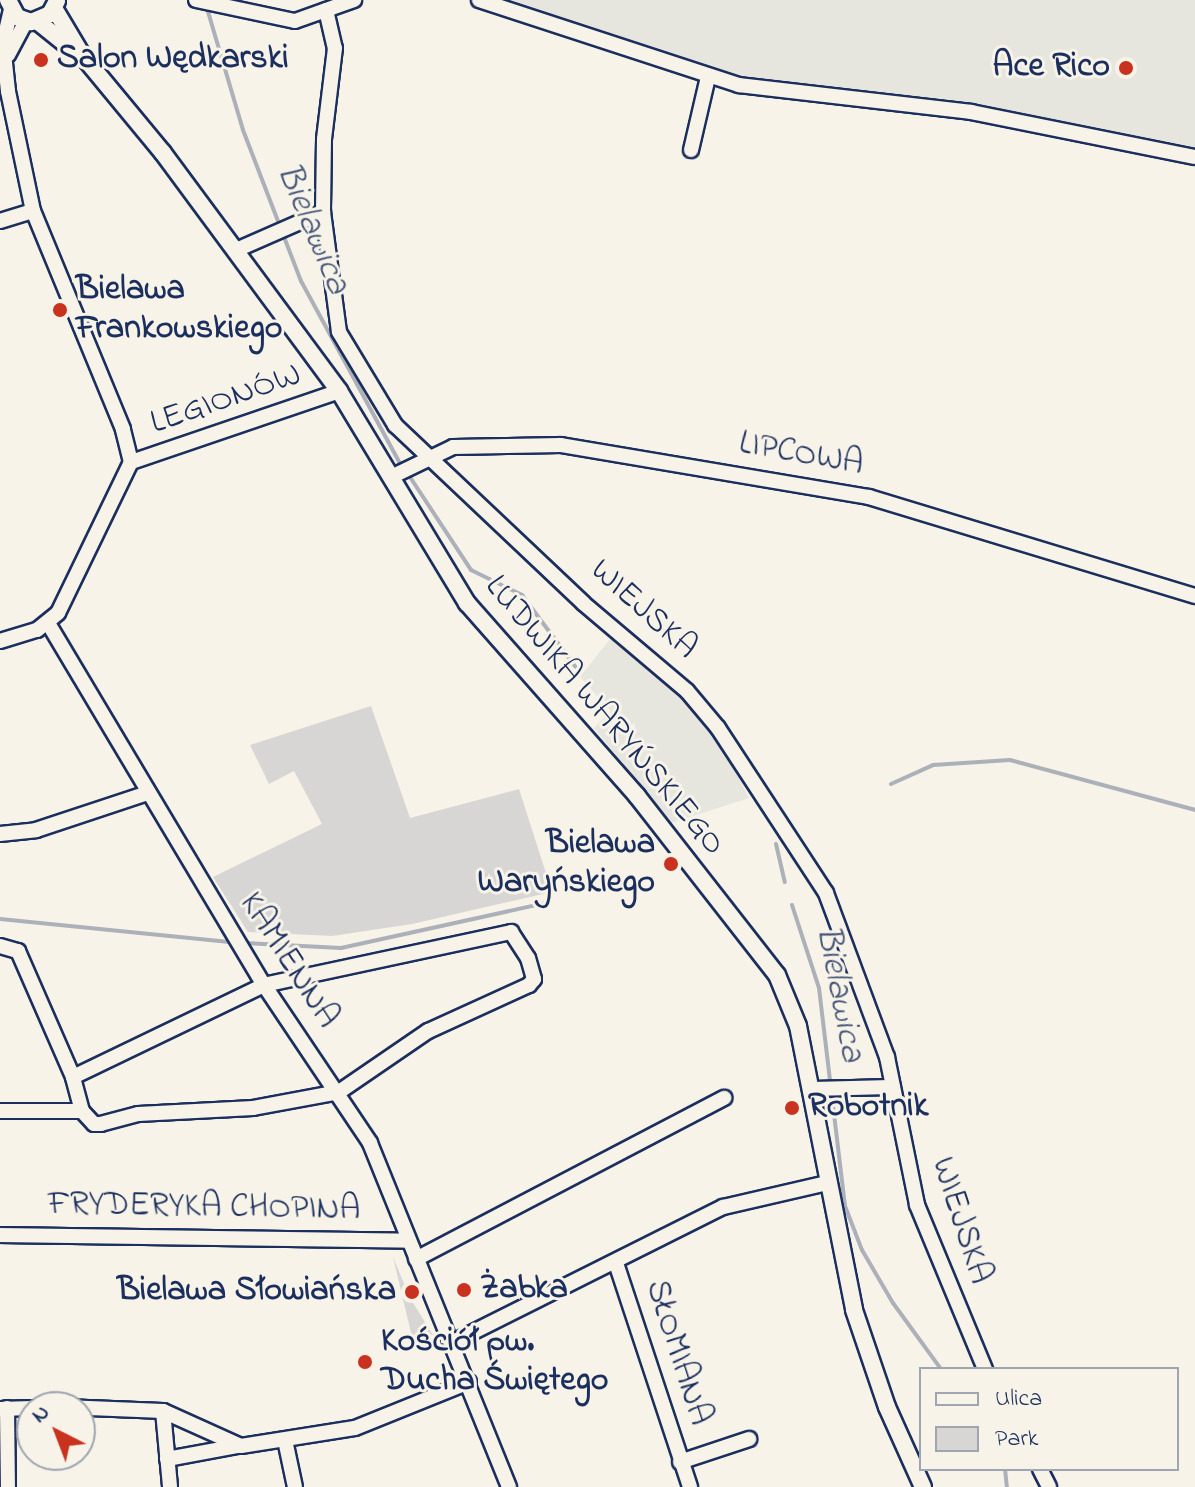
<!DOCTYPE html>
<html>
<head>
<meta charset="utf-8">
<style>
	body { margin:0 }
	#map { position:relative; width:1195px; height:1487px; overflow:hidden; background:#f7f3e8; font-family:"Indie Flower",sans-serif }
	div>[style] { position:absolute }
	.built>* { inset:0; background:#e6e5de }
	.green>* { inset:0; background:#d7d6d4 }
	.stream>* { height:4px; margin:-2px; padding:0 2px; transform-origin:2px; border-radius:2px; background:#acb0b9 }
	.roads { filter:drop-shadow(2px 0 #1b2f5e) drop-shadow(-2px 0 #1b2f5e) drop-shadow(0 2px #1b2f5e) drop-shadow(0 -2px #1b2f5e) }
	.minor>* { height:14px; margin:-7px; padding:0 7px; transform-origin:7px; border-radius:7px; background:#f7f3e8 }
	.major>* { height:16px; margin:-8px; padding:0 8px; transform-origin:8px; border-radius:8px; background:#f7f3e8 }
	.dots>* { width:22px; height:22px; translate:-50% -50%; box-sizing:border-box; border:4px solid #f7f3e8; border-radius:50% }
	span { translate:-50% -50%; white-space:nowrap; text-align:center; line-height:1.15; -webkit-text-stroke:6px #f7f3e8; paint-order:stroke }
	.poi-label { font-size:34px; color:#1b2f5e; font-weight:700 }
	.left { translate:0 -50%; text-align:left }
	.right { translate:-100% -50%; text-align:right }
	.street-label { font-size:34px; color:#1b2f5e }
	.water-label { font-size:36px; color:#465679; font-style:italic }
	.legend { position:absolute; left:919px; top:1367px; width:260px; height:104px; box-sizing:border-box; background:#f7f3e8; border:2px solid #9fa5b1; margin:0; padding:10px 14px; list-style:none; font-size:24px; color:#1b2f5e }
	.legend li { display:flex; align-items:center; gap:16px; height:40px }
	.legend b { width:40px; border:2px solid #9fa5b1 }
	.north { position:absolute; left:16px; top:1391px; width:80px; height:80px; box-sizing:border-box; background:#f7f3e8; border:2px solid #9fa5b1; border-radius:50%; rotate:318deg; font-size:22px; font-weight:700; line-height:32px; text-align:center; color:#1b2f5e }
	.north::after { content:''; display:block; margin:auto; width:28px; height:36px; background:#c8321e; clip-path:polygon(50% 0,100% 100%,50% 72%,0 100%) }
</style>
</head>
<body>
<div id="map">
	<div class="built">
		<i style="clip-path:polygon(482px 0,1195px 0,1195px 157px,855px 99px,762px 98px)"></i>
		<i style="clip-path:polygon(614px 634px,660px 668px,715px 732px,749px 798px,671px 823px,594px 728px,611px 711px,580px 677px)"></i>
	</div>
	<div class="green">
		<i style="clip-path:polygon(371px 706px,410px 818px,519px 789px,552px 892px,412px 924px,332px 936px,248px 932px,213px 877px,322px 824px,294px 771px,269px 784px,250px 745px)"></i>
		<i style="clip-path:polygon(393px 1257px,410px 1298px,433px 1335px,412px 1337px)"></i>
	</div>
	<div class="stream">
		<i style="left:206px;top:5px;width:130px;rotate:73.5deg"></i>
		<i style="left:243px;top:130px;width:162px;rotate:69deg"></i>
		<i style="left:301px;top:281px;width:209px;rotate:61.5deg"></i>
		<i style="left:408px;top:474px;width:115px;rotate:56.7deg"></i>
		<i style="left:471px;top:570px;width:57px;rotate:26.1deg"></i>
		<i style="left:522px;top:595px;width:89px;rotate:53.3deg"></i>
		<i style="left:891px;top:784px;width:46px;rotate:-24.3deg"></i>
		<i style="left:933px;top:765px;width:77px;rotate:-3.7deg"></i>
		<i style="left:1010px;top:760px;width:192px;rotate:15.1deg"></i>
		<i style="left:776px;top:844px;width:39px;rotate:77deg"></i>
		<i style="left:792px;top:905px;width:87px;rotate:72deg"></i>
		<i style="left:819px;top:988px;width:220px;rotate:83.2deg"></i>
		<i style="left:845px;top:1206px;width:47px;rotate:68.9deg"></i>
		<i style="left:862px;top:1250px;width:61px;rotate:59.7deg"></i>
		<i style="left:893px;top:1303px;width:82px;rotate:54deg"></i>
		<i style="left:0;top:919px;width:233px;rotate:5.7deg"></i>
		<i style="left:245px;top:943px;width:96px;rotate:3deg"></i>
		<i style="left:341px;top:948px;width:209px;rotate:-12.4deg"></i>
		<i style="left:1005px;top:1469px;width:18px;rotate:84deg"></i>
	</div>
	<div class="roads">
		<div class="minor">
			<i style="left:196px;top:0;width:101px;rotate:12deg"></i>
			<i style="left:295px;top:21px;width:63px;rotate:-19.6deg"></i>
			<i style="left:479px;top:0;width:274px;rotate:18.1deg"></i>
			<i style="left:739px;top:85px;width:234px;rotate:6.6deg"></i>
			<i style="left:971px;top:112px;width:228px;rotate:11.4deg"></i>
			<i style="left:326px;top:10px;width:39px;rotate:77deg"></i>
			<i style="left:335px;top:48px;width:92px;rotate:96.9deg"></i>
			<i style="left:324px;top:139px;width:73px;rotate:90.8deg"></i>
			<i style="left:323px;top:212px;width:121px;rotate:82.4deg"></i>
			<i style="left:339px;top:332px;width:109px;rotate:58.9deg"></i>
			<i style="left:395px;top:425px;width:259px;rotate:43.4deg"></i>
			<i style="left:583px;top:603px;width:136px;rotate:40.2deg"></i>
			<i style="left:687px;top:691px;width:48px;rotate:50deg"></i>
			<i style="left:718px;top:728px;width:197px;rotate:56.8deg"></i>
			<i style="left:826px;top:893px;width:175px;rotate:69.6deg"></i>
			<i style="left:887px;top:1057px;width:151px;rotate:78.5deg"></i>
			<i style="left:917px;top:1205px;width:178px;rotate:67.5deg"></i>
			<i style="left:8px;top:55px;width:38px;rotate:-62deg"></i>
			<i style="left:691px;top:150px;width:75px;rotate:-76.9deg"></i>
			<i style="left:0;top:221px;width:34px;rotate:-17deg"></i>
			<i style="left:236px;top:250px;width:95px;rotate:-23.6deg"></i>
			<i style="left:131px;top:462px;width:220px;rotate:-18.8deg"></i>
			<i style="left:391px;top:477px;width:69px;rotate:-25.8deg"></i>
			<i style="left:453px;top:447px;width:108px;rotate:-1.1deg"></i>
			<i style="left:561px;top:445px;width:312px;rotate:9.6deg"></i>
			<i style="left:869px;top:497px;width:341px;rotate:16.9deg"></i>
			<i style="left:48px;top:623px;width:422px;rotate:59.2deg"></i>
			<i style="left:264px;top:985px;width:190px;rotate:56.1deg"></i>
			<i style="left:370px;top:1143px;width:371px;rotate:68deg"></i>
			<i style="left:0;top:641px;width:39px;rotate:-17deg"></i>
			<i style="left:37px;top:630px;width:27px;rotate:-39deg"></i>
			<i style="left:58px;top:613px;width:168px;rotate:-64.2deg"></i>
			<i style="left:131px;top:462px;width:34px;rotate:-104deg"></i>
			<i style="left:123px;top:429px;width:236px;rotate:-112.4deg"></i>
			<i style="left:33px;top:211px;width:123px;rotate:-101.8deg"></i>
			<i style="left:8px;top:91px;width:47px;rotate:-96.1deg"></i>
			<i style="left:3px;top:44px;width:35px;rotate:-77deg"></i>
			<i style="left:0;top:834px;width:36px;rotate:-6deg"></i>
			<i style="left:36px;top:830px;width:118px;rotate:-18.3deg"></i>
			<i style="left:511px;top:932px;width:31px;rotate:57deg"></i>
			<i style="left:528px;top:958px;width:22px;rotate:74deg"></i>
			<i style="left:534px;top:979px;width:8px;rotate:130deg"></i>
			<i style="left:529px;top:985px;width:111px;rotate:155.5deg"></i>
			<i style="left:428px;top:1031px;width:108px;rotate:145.6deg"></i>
			<i style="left:339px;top:1092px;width:87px;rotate:169.5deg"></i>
			<i style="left:253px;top:1108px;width:115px;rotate:177deg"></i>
			<i style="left:138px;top:1114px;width:38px;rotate:165deg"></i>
			<i style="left:101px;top:1124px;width:7px;rotate:180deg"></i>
			<i style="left:94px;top:1124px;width:18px;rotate:-133deg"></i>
			<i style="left:82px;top:1111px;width:35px;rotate:-105deg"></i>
			<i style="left:73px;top:1077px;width:212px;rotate:-25.7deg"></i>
			<i style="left:264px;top:985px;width:253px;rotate:-12.1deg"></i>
			<i style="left:0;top:946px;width:19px;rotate:16deg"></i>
			<i style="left:18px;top:951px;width:137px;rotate:66.4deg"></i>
			<i style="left:810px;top:1089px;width:83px;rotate:-1.4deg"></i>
			<i style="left:0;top:1111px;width:82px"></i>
			<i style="left:0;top:1235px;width:407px;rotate:0.8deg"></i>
			<i style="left:416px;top:1259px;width:348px;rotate:-27.6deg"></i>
			<i style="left:616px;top:1263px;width:236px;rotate:71.7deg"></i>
			<i style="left:453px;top:1342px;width:302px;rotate:-26.6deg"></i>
			<i style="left:723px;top:1207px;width:107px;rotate:-13deg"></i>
			<i style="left:64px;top:1407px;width:99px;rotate:2.3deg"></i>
			<i style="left:163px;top:1411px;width:85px;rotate:24.2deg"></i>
			<i style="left:241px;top:1446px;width:115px;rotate:-9deg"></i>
			<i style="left:355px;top:1428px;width:123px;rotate:-22deg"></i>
			<i style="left:7px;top:1408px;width:79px;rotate:89.3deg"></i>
			<i style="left:0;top:1409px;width:32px;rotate:-2deg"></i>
			<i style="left:163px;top:1411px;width:76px;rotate:84.7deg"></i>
			<i style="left:285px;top:1440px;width:48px;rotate:78deg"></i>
			<i style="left:167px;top:1459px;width:71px;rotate:-10.5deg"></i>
			<i style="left:680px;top:1462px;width:73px;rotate:-18.4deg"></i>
			<i style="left:1040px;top:1469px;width:20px;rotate:63deg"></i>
		</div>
		<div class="major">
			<i style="left:8px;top:0;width:19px;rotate:62deg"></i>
			<i style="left:17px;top:17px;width:15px;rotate:20deg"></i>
			<i style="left:31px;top:22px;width:21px;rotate:-23deg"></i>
			<i style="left:50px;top:14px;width:15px;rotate:-62deg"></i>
			<i style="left:54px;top:8px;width:55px;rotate:59.2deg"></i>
			<i style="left:82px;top:55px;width:127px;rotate:50.4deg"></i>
			<i style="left:163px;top:153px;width:296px;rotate:53.5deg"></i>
			<i style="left:339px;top:391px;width:248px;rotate:58.9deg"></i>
			<i style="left:467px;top:603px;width:257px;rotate:48.6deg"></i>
			<i style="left:637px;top:796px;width:227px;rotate:52deg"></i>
			<i style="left:777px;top:975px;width:55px;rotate:67.6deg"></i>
			<i style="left:798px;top:1026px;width:289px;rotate:78.8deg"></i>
			<i style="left:854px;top:1310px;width:102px;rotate:71.2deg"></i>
			<i style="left:887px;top:1407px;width:88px;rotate:65.8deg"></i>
			<i style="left:37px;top:21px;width:46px;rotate:38.9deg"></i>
		</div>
	</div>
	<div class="dots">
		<i style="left:41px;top:60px;background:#c8321e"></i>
		<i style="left:1126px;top:68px;background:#c8321e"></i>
		<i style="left:60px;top:310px;background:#c8321e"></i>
		<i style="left:671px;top:864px;background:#c8321e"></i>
		<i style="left:792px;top:1108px;background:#c8321e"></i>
		<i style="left:464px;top:1290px;background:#c8321e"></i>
		<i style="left:412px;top:1292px;background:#c8321e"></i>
		<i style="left:365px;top:1362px;background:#c8321e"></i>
	</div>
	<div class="poi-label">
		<span class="left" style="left:57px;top:60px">Salon Wędkarski</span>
		<span class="right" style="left:1110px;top:68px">Ace Rico</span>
		<span class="left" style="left:76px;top:310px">Bielawa<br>Frankowskiego</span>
		<span class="right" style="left:655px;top:864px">Bielawa<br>Waryńskiego</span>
		<span class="left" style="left:808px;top:1108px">Robotnik</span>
		<span class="left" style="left:480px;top:1290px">Żabka</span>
		<span class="right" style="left:396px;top:1292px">Bielawa Słowiańska</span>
		<span class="left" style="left:381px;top:1362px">Kościół pw.<br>Ducha Świętego</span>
	</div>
	<div class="street-label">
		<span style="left:226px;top:400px;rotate:-19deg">LEGIONÓW</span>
		<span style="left:801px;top:455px;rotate:10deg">LIPCOWA</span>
		<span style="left:643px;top:610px;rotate:42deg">WIEJSKA</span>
		<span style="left:604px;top:716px;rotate:50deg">LUDWIKA WARYŃSKIEGO</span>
		<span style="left:288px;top:961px;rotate:57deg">KAMIENNA</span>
		<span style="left:204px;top:1208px;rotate:1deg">FRYDERYKA CHOPINA</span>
		<span style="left:960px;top:1221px;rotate:72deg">WIEJSKA</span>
		<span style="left:677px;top:1353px;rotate:72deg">SŁOMIANA</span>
	</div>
	<div class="water-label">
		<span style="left:312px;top:229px;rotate:67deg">Bielawica</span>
		<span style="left:839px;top:994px;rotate:79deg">Bielawica</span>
	</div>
	<ul class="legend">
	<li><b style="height:10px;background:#f7f3e8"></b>Ulica</li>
	<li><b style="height:22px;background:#d7d6d4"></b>Park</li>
	</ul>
	<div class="north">N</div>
</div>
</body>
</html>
